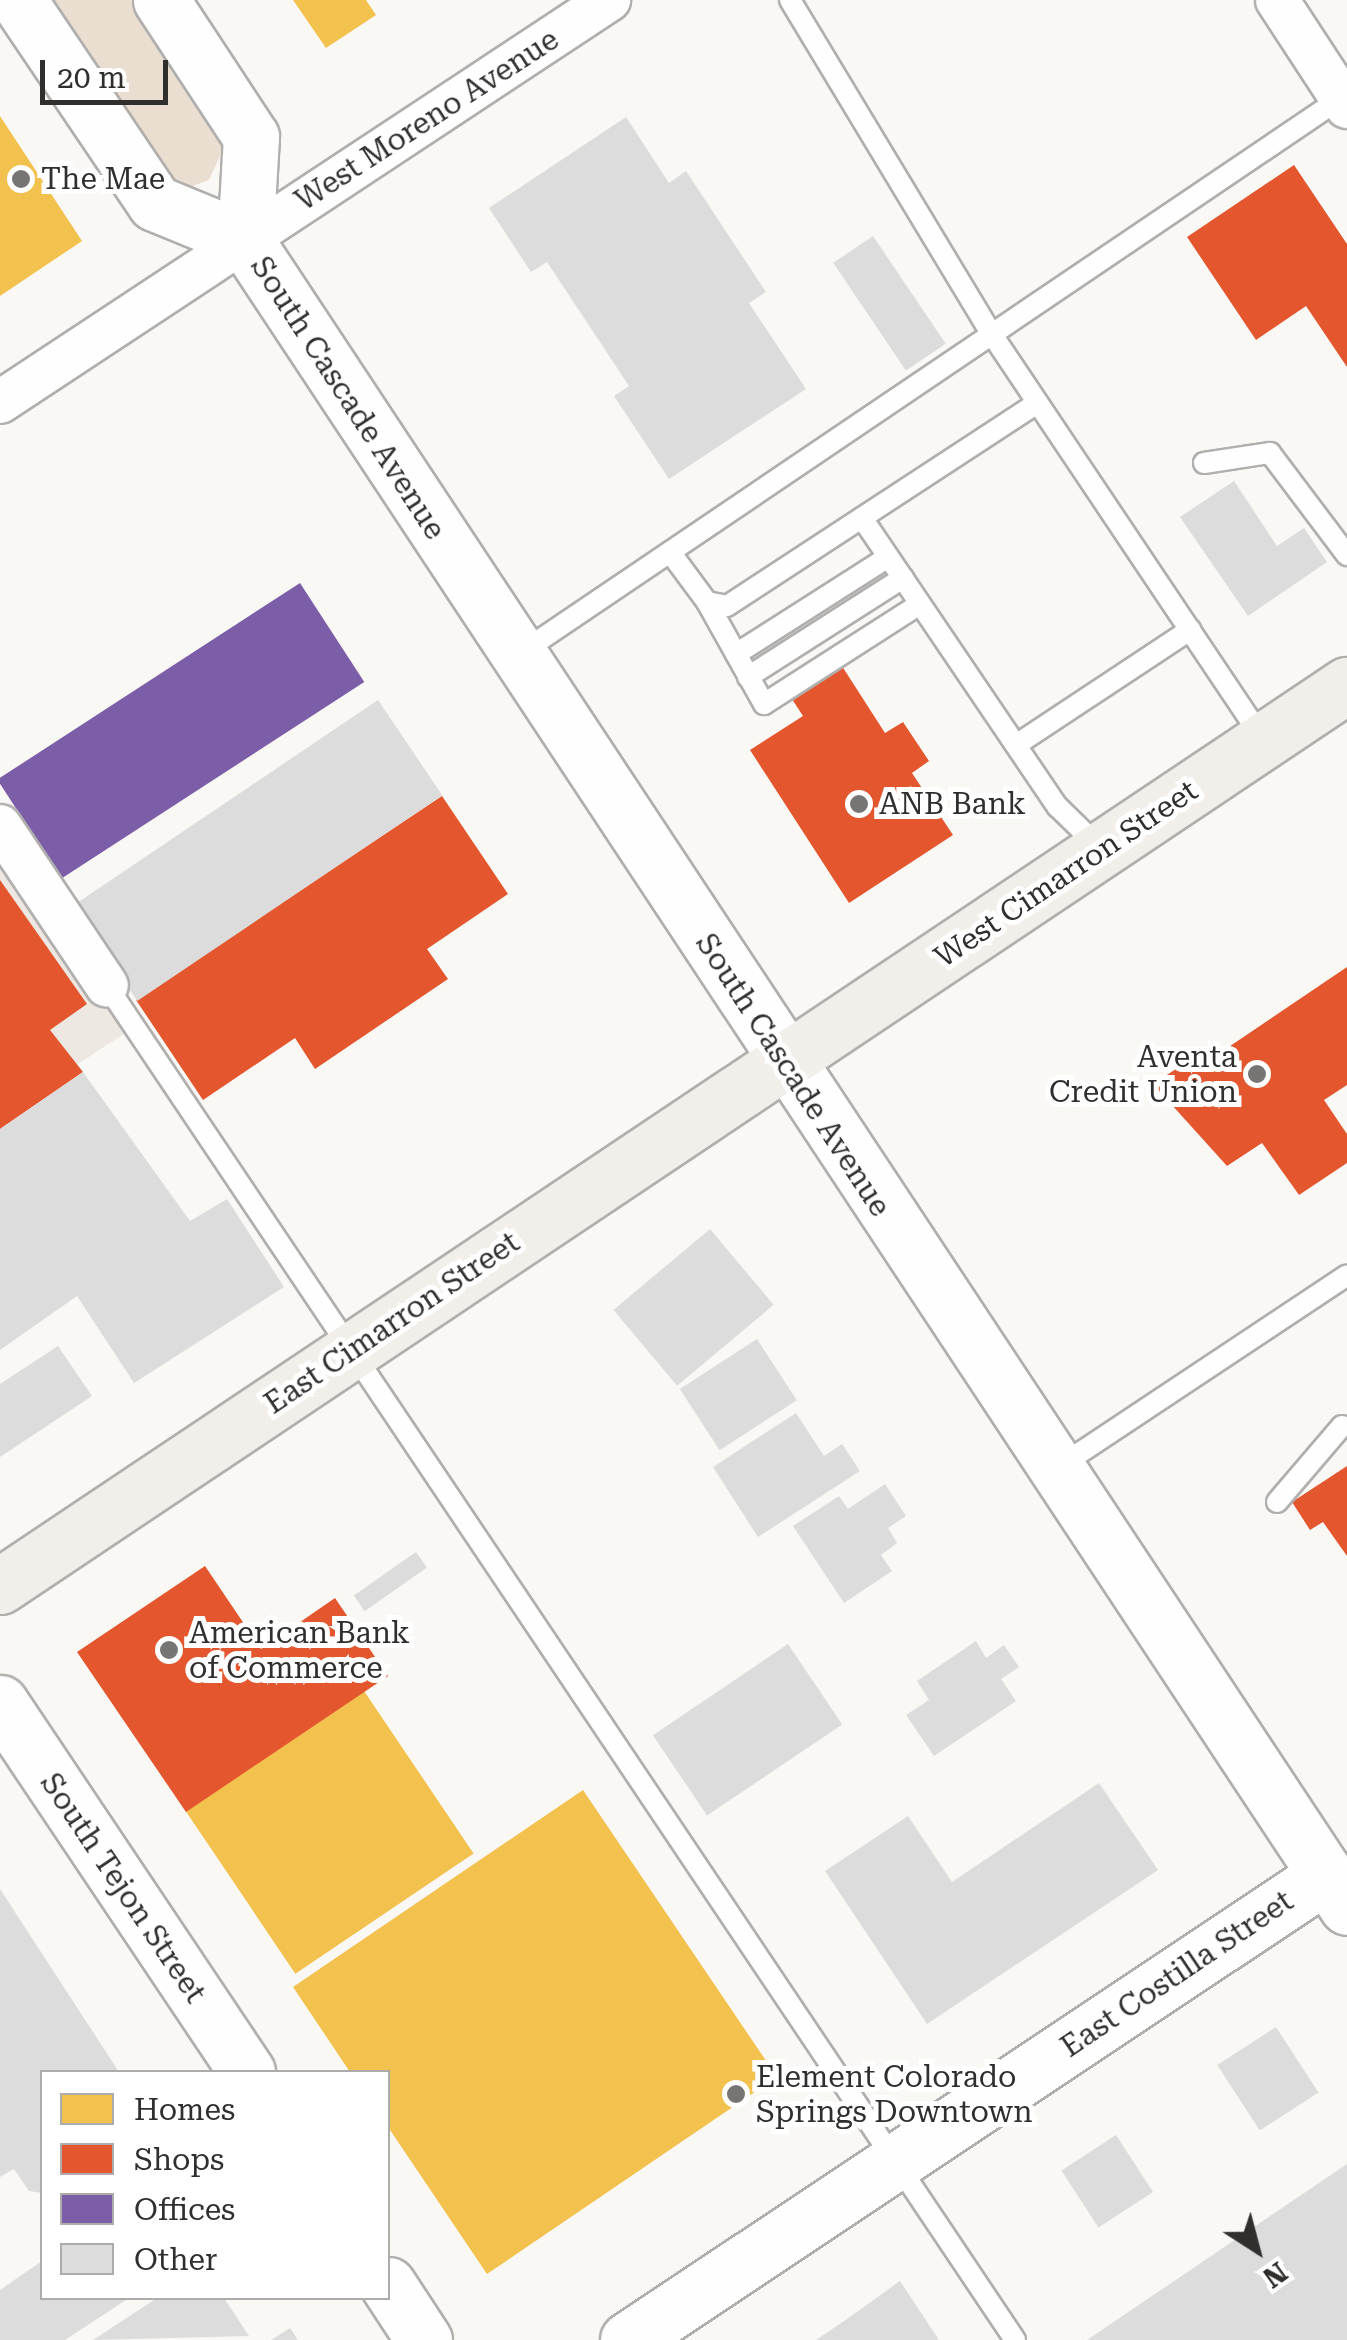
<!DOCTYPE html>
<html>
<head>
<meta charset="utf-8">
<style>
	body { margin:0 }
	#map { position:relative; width:1347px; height:2340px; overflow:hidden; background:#faf8f5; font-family:"Roboto Serif",serif }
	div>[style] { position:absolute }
	.built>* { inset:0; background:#ede8e1 }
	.green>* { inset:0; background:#eaded0 }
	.homes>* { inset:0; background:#f2c14e; transform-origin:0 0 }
	.shops>* { inset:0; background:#e4572e }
	.offices>* { inset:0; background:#7b5ea7; transform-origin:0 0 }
	.building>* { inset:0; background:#dcdcdc; transform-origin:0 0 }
	.roads { filter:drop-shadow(2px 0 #b1afae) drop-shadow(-2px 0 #b1afae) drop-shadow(0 2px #b1afae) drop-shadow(0 -2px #b1afae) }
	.lane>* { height:20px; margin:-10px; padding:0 10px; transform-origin:10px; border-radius:10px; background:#fefefe }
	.street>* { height:42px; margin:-21px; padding:0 21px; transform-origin:21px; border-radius:21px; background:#fefefe }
	.secondary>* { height:55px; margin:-27.5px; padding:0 27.5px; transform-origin:27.5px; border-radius:27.5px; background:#fefefe }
	.primary>* { height:55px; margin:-27.5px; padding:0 27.5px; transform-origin:27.5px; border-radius:27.5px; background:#f2efea }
	.dots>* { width:28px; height:28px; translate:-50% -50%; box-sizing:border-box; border:5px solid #fff; border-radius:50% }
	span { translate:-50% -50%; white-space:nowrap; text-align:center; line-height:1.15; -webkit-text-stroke:10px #fff; paint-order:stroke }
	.street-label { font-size:30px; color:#312f2d }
	.poi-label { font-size:30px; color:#312f2d }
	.left { translate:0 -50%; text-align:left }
	.right { translate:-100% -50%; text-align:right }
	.legend { position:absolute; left:40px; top:2070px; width:350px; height:230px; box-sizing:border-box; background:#fff; border:2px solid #adacab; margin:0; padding:12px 18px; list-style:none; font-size:30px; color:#312f2d }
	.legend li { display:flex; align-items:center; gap:20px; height:50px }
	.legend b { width:50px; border:2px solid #adacab }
	.north { position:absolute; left:1207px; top:2200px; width:100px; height:100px; -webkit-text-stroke:8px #fff; paint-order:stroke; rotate:144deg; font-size:28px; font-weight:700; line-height:40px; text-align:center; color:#312f2d }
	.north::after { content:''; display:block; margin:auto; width:35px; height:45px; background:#312f2d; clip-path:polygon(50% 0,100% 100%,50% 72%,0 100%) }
	.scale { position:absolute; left:40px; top:60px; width:128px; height:45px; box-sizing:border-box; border:5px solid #312f2d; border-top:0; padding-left:12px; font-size:30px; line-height:35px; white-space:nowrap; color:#312f2d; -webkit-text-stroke:8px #fff; paint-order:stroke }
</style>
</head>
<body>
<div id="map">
	<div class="built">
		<i style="clip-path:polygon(0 823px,136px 1026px,0 1115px)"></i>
	</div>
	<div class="green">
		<i style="clip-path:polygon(53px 0,132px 0,226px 143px,209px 180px,190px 187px,175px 179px)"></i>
	</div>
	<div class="homes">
		<i style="clip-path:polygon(293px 0,366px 0,376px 15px,326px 48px)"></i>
		<i style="clip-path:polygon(0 116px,82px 241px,0 296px)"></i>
		<i style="left:364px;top:1691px;width:196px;height:215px;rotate:56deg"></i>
		<i style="clip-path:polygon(583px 1790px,777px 2077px,487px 2274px,388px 2127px,388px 2072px,350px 2072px,293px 1987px)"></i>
	</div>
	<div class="shops">
		<i style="clip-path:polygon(1294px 165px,1347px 244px,1347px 367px,1306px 306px,1256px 340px,1187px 237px)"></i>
		<i style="clip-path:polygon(840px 663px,885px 733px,903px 722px,929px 761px,912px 773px,953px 835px,849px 903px,750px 750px,803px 716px,790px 696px)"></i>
		<i style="clip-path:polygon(442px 796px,508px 894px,427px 949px,448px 979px,315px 1069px,295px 1038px,203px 1100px,136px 1000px)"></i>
		<i style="clip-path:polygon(0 880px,87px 1004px,50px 1030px,83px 1072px,0 1129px)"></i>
		<i style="clip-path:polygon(1347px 967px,1347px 1085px,1324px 1100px,1347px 1134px,1347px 1163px,1299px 1195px,1262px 1143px,1227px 1166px,1153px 1084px,1196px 1056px,1202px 1065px)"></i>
		<i style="clip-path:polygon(1347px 1466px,1347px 1556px,1323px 1522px,1310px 1530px,1292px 1502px)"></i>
		<i style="clip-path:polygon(205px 1566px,261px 1649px,335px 1598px,388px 1676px,186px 1812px,77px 1652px)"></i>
	</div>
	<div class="offices">
		<i style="left:300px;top:583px;width:118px;height:361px;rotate:57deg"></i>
	</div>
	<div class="building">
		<i style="clip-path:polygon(626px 117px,669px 183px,686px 171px,766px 292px,749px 303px,806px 389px,669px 479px,614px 396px,629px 386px,547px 262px,531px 272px,489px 208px)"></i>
		<i style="left:873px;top:236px;width:130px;height:48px;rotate:56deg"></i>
		<i style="clip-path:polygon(1234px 481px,1277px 546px,1304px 528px,1327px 562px,1248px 616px,1180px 517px)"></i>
		<i style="left:378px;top:700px;width:115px;height:368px;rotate:56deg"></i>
		<i style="clip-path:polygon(83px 1072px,190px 1221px,227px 1199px,284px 1287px,134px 1383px,77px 1296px,0 1350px,0 1129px)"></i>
		<i style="left:710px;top:1229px;width:99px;height:126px;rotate:50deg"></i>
		<i style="left:757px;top:1339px;width:73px;height:92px;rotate:57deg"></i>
		<i style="clip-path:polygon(58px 1346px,92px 1396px,0 1457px,0 1384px)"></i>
		<i style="clip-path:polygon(796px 1413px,824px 1456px,842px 1444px,860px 1471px,758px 1537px,713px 1467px)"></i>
		<i style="clip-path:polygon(885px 1484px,906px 1516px,888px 1528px,897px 1543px,881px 1555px,892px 1571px,844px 1603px,793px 1526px,839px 1496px,848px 1509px)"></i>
		<i style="left:416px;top:1552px;width:19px;height:76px;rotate:55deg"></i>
		<i style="clip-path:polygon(976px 1641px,986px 1658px,1004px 1645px,1019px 1667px,1001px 1679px,1016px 1701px,934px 1756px,906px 1715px,929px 1700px,917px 1681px)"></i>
		<i style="left:788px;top:1644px;width:97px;height:163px;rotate:56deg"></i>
		<i style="clip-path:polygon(1099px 1783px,1158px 1870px,927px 2024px,825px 1871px,908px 1816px,952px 1882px)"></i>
		<i style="clip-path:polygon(0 1889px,119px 2072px,42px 2072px,42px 2193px,29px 2191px,14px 2169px,0 2177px)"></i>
		<i style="left:1276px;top:2027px;width:78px;height:70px;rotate:57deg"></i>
		<i style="left:1116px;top:2135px;width:68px;height:65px;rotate:57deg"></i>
		<i style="clip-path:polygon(1347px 2164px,1347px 2340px,1087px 2340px)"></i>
		<i style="clip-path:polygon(42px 2261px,42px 2298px,129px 2298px,65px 2340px,0 2340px,0 2290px)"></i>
		<i style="clip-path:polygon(900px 2281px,939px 2340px,816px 2340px,847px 2319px)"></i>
		<i style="clip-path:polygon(157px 2298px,224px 2298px,249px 2336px,93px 2340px)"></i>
		<i style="clip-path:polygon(290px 2328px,298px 2340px,271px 2340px)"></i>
	</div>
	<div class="roads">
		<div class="lane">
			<i style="left:790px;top:0;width:393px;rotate:58.9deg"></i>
			<i style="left:993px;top:336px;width:485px;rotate:56.2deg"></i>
			<i style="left:1204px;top:463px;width:67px;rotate:-8.6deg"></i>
			<i style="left:1270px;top:453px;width:128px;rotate:53deg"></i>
			<i style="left:862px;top:518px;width:349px;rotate:55.9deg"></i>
			<i style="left:1058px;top:807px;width:59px;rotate:44.3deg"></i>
			<i style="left:670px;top:552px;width:62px;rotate:53.5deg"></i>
			<i style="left:707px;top:602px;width:20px;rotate:11deg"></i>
			<i style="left:727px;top:606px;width:371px;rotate:-33.2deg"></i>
			<i style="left:707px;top:602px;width:117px;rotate:60.8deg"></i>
			<i style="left:764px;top:704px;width:185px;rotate:-32.7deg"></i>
			<i style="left:519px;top:654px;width:992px;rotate:-34.07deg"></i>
			<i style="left:736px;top:654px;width:180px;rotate:-32.5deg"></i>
			<i style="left:748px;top:677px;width:184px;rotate:-32.6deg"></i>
			<i style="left:1016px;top:745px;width:209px;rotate:-33.5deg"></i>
			<i style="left:107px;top:986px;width:1630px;rotate:56.15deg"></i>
			<i style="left:1057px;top:1468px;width:348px;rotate:-33.6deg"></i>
			<i style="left:1277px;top:1502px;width:100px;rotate:-49.5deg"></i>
		</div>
		<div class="street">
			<i style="left:1277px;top:0;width:128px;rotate:56.8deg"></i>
			<i style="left:0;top:402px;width:730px;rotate:-33.43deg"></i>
			<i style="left:0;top:826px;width:192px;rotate:56.2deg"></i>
		</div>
		<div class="secondary">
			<i style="left:18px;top:0;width:245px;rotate:56deg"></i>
			<i style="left:155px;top:203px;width:97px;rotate:22.3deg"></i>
			<i style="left:245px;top:240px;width:1998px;rotate:56.53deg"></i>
			<i style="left:161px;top:0;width:164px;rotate:56.7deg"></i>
			<i style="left:251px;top:137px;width:103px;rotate:93.3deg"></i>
			<i style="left:0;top:1703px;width:444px;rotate:56.2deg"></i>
			<i style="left:388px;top:2285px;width:66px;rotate:56.8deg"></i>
			<i style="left:628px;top:2340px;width:839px;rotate:-33.67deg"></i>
		</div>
		<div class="primary">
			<i style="left:0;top:1586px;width:1621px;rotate:-33.78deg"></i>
		</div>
	</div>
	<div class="dots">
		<i style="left:21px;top:179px;background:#777573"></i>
		<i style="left:859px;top:804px;background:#777573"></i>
		<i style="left:1257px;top:1074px;background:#777573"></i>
		<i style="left:169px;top:1650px;background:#777573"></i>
		<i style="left:736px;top:2094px;background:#777573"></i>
	</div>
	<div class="street-label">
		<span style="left:427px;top:120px;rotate:-33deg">West Moreno Avenue</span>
		<span style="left:348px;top:398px;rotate:57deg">South Cascade Avenue</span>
		<span style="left:1066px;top:874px;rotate:-34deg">West Cimarron Street</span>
		<span style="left:793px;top:1075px;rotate:57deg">South Cascade Avenue</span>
		<span style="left:392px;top:1323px;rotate:-34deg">East Cimarron Street</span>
		<span style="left:123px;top:1888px;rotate:56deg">South Tejon Street</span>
		<span style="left:1177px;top:1974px;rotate:-34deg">East Costilla Street</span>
	</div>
	<div class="poi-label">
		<span class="left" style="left:41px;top:179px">The Mae</span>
		<span class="left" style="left:879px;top:804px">ANB Bank</span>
		<span class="right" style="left:1237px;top:1074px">Aventa<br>Credit Union</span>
		<span class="left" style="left:189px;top:1650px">American Bank<br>of Commerce</span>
		<span class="left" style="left:756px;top:2094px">Element Colorado<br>Springs Downtown</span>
	</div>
	<ul class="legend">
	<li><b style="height:28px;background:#f2c14e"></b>Homes</li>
	<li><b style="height:28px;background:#e4572e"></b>Shops</li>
	<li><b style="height:28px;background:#7b5ea7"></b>Offices</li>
	<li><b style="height:28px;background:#dcdcdc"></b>Other</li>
	</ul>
	<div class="north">N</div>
	<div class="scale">20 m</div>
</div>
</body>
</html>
